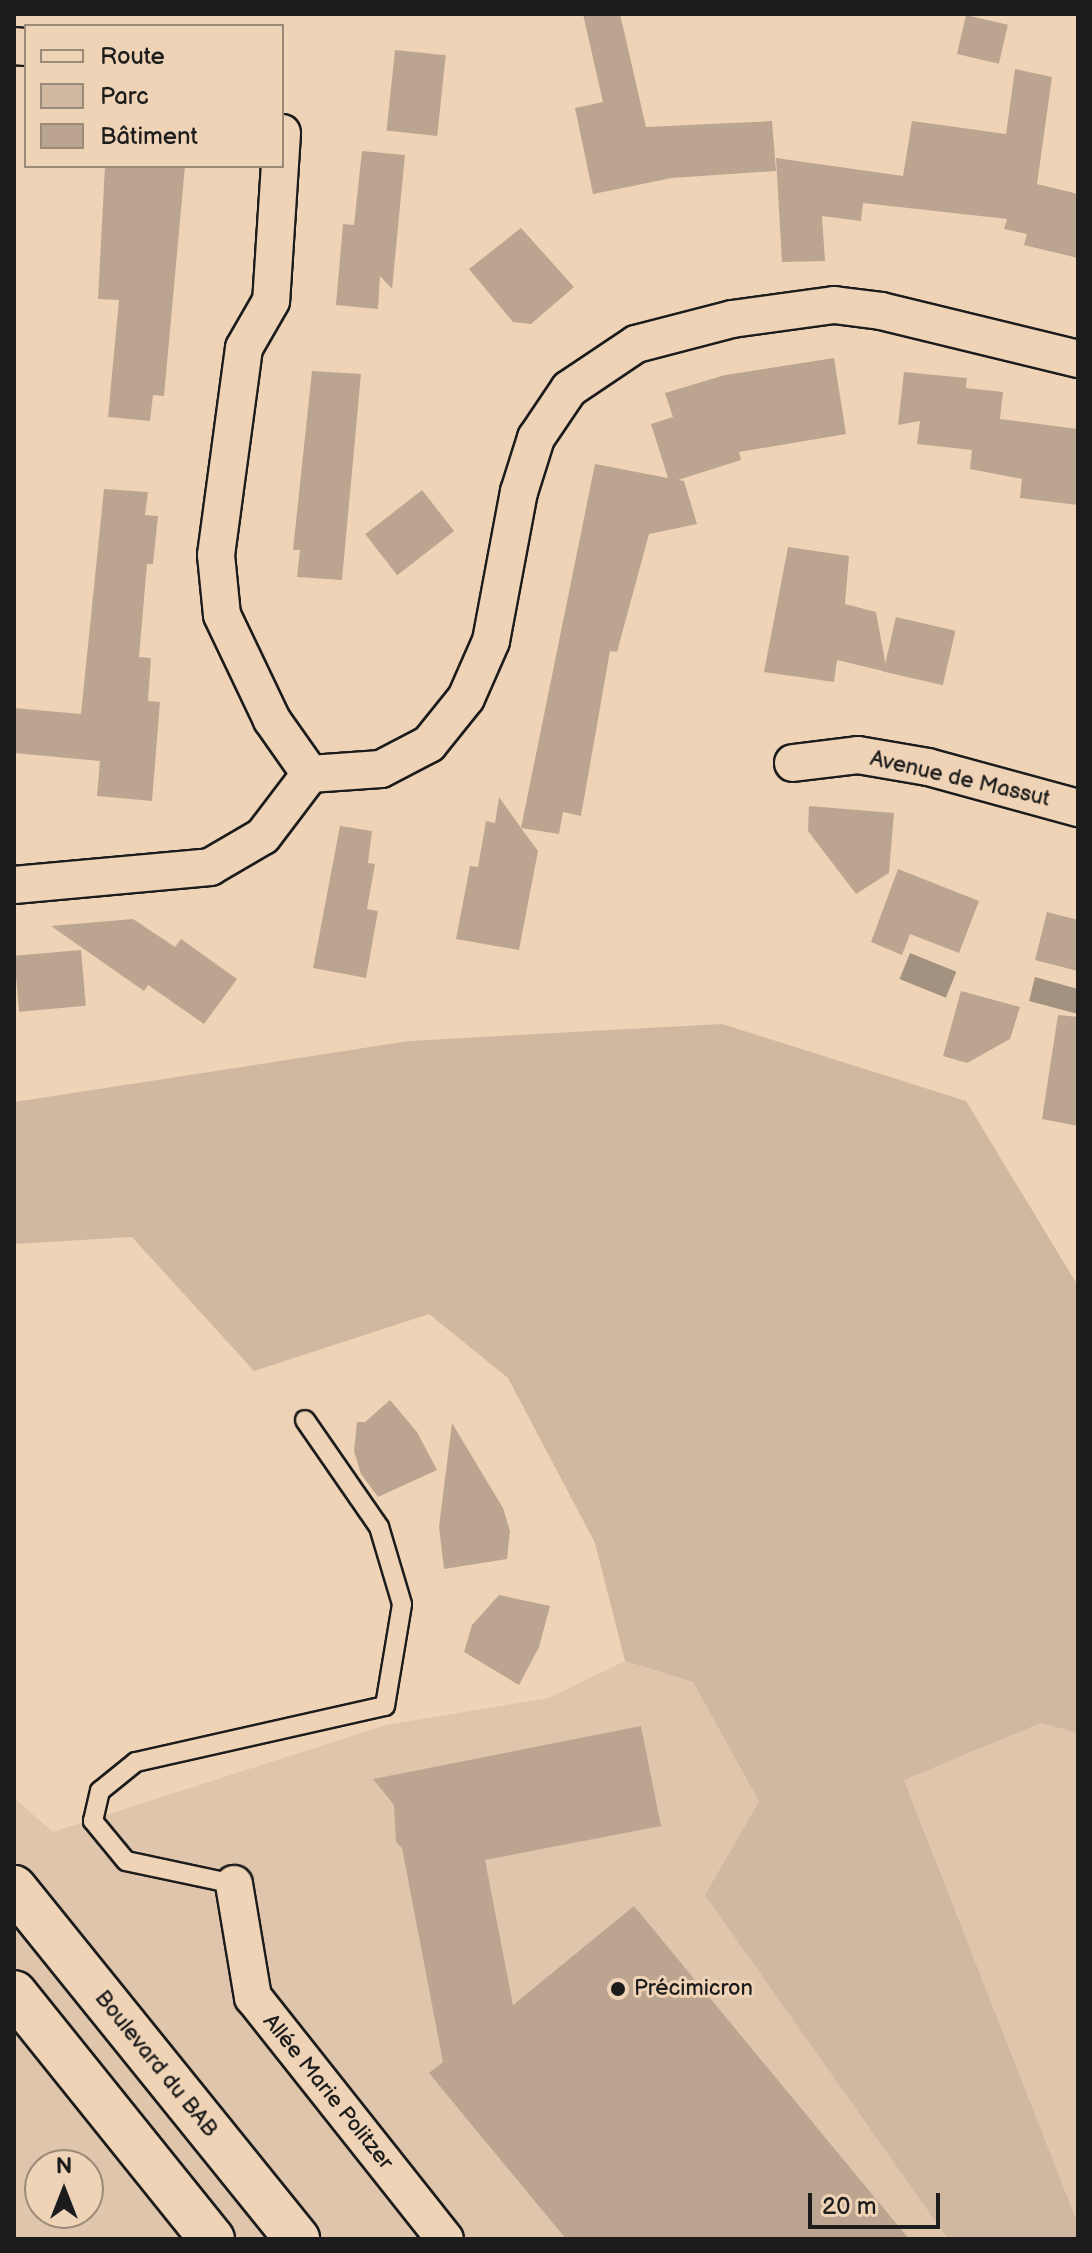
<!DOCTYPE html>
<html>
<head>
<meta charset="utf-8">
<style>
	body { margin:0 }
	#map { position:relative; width:1092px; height:2253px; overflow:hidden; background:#efd3b6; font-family:"Balsamiq Sans",sans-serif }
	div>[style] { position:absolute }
	.built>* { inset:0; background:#dfc5ab }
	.green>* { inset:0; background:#d0b8a0 }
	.water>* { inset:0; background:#a49280; transform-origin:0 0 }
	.building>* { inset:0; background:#bba590; transform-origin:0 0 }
	.roads { filter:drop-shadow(2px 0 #1c1c1c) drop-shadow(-2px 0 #1c1c1c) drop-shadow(0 2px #1c1c1c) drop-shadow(0 -2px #1c1c1c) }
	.service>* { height:18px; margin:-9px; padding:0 9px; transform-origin:9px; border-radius:9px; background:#efd3b6 }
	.minor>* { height:36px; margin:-18px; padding:0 18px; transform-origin:18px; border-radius:18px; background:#efd3b6 }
	.primary>* { height:44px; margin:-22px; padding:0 22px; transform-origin:22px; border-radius:22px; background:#efd3b6 }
	.dots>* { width:22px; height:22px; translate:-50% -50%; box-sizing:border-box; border:4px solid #efd3b6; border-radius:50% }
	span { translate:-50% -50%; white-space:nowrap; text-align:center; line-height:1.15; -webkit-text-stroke:6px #efd3b6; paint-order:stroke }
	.street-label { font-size:22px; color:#1c1c1c }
	.poi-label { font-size:22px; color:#1c1c1c }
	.left { translate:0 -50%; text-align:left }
	.frame { position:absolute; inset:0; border:16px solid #1c1c1c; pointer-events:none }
	.legend { position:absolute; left:24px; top:24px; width:260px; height:144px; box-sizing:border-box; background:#efd3b6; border:2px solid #9b8a78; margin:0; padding:10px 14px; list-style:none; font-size:24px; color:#1c1c1c }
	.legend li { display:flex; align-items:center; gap:16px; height:40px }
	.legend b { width:40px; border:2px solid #9b8a78 }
	.north { position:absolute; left:24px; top:2149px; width:80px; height:80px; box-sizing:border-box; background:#efd3b6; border:2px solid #9b8a78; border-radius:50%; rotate:0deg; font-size:22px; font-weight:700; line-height:32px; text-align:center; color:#1c1c1c }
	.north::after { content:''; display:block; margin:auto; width:28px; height:36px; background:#1c1c1c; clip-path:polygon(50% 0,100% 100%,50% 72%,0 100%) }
	.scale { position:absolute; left:808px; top:2193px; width:132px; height:36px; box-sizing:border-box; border:4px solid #1c1c1c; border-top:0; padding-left:10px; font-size:24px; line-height:28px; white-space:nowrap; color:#1c1c1c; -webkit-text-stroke:6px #efd3b6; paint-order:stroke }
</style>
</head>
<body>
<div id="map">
	<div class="built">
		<i style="clip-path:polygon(evenodd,625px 1661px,693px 1682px,759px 1803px,884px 2143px,948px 2239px,14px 2239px,14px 1798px,53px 1832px,386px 1725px,549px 1698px,625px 1661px,40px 2165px,88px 2165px,88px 2213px,40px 2213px,40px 2165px)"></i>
		<i style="clip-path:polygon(1041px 1723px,1078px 1733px,1078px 2224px,904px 1780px)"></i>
	</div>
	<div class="green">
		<i style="clip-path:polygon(722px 1024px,966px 1101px,1078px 1286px,1078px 1733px,1041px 1723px,904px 1780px,1078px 2224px,1078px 2239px,948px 2239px,705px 1895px,759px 1802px,693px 1682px,625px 1661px,595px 1543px,508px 1378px,429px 1314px,254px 1371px,132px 1237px,14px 1244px,14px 1102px,409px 1041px)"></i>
	</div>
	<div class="water">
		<i style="left:910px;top:953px;width:50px;height:28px;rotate:22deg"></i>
		<i style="clip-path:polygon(1035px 977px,1078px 989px,1078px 1014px,1029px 1001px)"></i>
	</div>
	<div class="building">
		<i style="clip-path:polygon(583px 14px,620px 14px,646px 127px,772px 121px,776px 171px,672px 178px,593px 194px,575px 108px,603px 102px)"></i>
		<i style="left:966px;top:15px;width:43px;height:40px;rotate:13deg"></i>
		<i style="left:395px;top:50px;width:51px;height:81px;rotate:6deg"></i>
		<i style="clip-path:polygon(1015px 69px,1052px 77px,1037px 184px,1078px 194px,1078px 258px,1024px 245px,1027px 234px,1004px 229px,1007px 219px,863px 203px,861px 221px,822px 216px,825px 261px,782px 262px,776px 158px,903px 176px,912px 121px,1006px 134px)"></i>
		<i style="clip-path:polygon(362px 151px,405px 155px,392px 289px,380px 276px,378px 309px,336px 305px,343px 224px,354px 225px)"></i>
		<i style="clip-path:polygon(105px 166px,185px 166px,164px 396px,153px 395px,150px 421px,108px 417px,119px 300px,98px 299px)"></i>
		<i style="clip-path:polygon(521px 228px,574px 287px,531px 324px,513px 322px,469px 269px)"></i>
		<i style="clip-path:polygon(834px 358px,846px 434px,739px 452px,741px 460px,678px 480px,684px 481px,697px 524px,649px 534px,617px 652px,610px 651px,581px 816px,563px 812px,559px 834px,521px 828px,538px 851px,519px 950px,456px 939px,470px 866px,478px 867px,486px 821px,495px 823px,499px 797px,521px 828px,595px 464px,668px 478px,651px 424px,673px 417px,665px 393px,725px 375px)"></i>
		<i style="clip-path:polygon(312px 371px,361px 374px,342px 580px,297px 577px,300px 550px,293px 550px)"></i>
		<i style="clip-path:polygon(904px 372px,967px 378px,966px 388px,1003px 392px,1000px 419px,1078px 429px,1078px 505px,1020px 498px,1022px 479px,970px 469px,972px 450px,917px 444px,920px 421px,898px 425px)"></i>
		<i style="clip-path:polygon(104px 489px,148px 492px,145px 515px,158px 516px,153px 564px,147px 564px,139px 657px,151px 658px,148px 701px,160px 702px,152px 801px,97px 796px,100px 761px,14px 753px,14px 708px,81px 714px)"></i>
		<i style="left:422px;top:490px;width:52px;height:72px;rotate:52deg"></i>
		<i style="clip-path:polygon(788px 547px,849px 556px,845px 604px,876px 612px,887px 672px,837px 660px,834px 682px,764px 672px)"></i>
		<i style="left:896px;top:617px;width:61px;height:56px;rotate:13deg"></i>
		<i style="clip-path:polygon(809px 806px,894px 813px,889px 873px,856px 894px,808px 831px)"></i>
		<i style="clip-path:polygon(340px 826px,372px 831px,368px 863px,375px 864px,367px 909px,378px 911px,366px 978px,313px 968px)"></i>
		<i style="clip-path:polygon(898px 869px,979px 901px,959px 953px,910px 934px,902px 955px,871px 942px)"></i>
		<i style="clip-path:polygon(1047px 912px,1078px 920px,1078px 971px,1035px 960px)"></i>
		<i style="clip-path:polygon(133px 919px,175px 947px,181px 939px,237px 979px,204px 1024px,148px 985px,144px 991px,51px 926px)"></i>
		<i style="left:81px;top:950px;width:56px;height:67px;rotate:85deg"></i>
		<i style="clip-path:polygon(961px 991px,1020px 1007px,1010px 1039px,967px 1063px,943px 1056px)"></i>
		<i style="clip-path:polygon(1058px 1015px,1078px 1017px,1078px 1126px,1042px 1119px)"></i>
		<i style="clip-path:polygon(390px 1400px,417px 1432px,437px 1470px,378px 1497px,361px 1474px,354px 1451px,357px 1422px,365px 1422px)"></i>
		<i style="clip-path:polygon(452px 1423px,503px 1508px,510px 1531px,507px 1559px,444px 1569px,439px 1527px)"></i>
		<i style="clip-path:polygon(499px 1595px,550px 1606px,539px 1647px,519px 1685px,464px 1652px,472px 1625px)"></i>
		<i style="clip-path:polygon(641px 1726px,661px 1826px,485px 1860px,513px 2005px,634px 1906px,909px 2239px,566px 2239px,429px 2073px,443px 2062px,402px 1848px,396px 1842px,394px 1805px,373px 1779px)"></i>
	</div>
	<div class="roads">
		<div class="service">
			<i style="left:234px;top:1884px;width:110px;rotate:-168deg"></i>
			<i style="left:126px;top:1861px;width:52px;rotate:-129.5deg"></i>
			<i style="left:93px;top:1821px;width:31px;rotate:-77deg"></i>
			<i style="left:100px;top:1791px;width:46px;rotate:-38.9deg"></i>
			<i style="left:136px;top:1762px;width:255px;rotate:-12.7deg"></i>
			<i style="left:385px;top:1706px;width:103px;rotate:-80.5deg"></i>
			<i style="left:402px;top:1604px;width:80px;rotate:-106.6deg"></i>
			<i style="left:379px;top:1527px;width:130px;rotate:-124.7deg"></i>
		</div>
		<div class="minor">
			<i style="left:14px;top:46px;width:12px;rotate:5deg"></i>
			<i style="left:282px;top:133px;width:168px;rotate:93.7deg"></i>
			<i style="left:271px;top:301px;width:54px;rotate:119.9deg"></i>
			<i style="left:244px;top:348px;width:209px;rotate:97.7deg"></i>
			<i style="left:216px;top:555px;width:60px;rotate:84.3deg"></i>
			<i style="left:222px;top:615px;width:116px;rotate:64.5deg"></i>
			<i style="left:272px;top:720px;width:66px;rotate:54.9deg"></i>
			<i style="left:793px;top:763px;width:65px;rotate:-7deg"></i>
			<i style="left:858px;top:755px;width:71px;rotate:9.7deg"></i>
			<i style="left:928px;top:767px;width:156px;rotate:15.3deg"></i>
			<i style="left:14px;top:885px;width:197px;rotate:-5.2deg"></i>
			<i style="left:210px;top:867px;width:61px;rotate:-30.3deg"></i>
			<i style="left:263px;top:836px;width:78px;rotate:-52.8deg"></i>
			<i style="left:310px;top:774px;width:71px;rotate:-4deg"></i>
			<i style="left:381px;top:769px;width:54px;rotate:-27.5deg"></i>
			<i style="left:429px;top:744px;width:59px;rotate:-51.2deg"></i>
			<i style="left:466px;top:698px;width:62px;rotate:-66.3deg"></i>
			<i style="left:491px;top:641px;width:152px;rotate:-79.4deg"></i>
			<i style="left:519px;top:492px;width:57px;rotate:-72.5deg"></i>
			<i style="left:536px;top:438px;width:59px;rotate:-56deg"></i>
			<i style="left:569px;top:389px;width:81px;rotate:-33.9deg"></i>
			<i style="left:636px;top:344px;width:99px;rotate:-14.6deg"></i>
			<i style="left:732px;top:319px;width:103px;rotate:-7.8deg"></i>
			<i style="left:834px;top:305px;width:47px;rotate:7.3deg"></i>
			<i style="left:881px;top:311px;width:203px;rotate:13.7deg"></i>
			<i style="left:234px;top:1884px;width:115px;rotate:80.5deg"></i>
			<i style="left:253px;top:1997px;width:309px;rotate:51.6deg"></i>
		</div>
		<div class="primary">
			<i style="left:14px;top:1888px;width:451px;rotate:51.1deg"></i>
			<i style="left:14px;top:1993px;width:316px;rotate:51.2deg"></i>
		</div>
	</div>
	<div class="dots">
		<i style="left:618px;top:1989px;background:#1c1c1c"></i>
	</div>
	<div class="street-label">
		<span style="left:960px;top:779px;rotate:13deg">Avenue de Massut</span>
		<span style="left:156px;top:2064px;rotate:51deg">Boulevard du BAB</span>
		<span style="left:328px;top:2092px;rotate:51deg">Allée Marie Politzer</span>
	</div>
	<div class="poi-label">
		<span class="left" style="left:634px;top:1989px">Précimicron</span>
	</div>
	<div class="frame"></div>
	<ul class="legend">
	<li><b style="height:10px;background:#efd3b6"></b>Route</li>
	<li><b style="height:22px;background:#d0b8a0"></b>Parc</li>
	<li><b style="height:22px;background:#bba590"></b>Bâtiment</li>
	</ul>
	<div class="north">N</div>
	<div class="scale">20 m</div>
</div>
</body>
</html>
